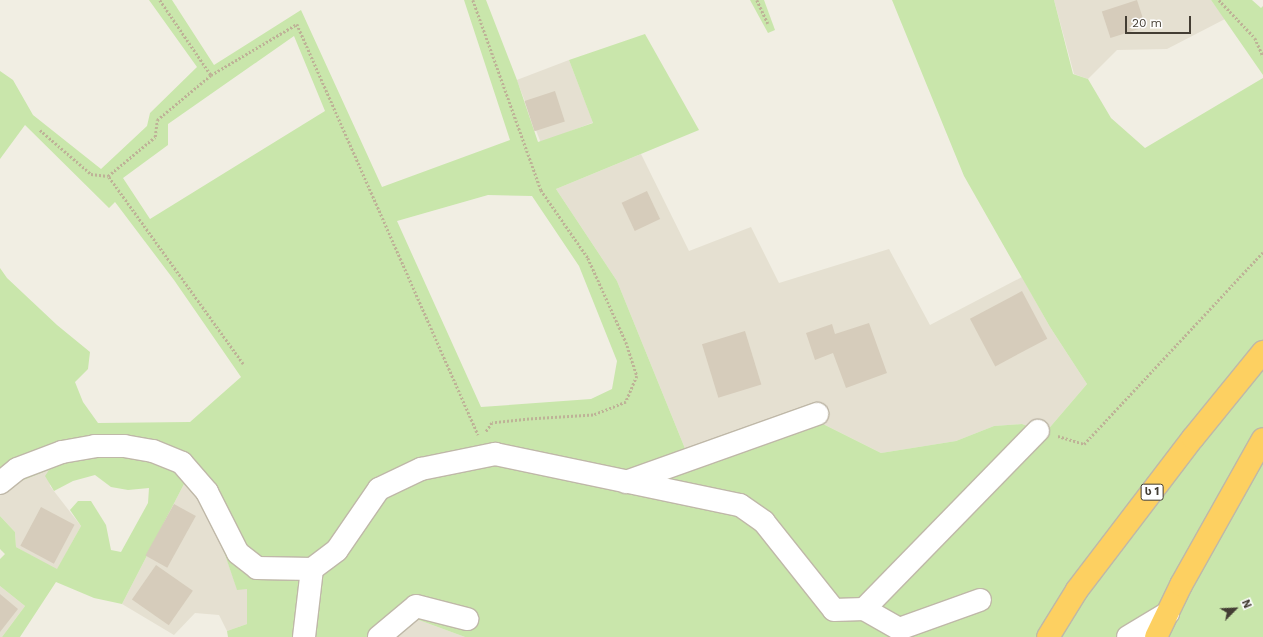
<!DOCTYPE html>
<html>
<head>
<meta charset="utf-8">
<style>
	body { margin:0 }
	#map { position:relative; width:1263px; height:637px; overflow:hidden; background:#f1eee3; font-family:"Work Sans","Noto Sans Georgian",sans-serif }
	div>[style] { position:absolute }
	.residential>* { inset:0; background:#e5e0d1; transform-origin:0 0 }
	.green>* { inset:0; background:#c9e6ab }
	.building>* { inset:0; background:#d6ccbb; transform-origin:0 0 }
	.path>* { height:2.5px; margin-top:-1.25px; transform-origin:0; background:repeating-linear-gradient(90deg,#beb297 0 2px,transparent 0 4px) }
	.roads { filter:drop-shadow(1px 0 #bfb8a8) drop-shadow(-1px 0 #bfb8a8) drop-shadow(0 1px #bfb8a8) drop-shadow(0 -1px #bfb8a8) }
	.minor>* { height:22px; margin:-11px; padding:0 11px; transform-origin:11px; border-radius:11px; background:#fff }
	.highway>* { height:22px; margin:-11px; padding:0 11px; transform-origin:11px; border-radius:11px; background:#fdd061 }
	span { translate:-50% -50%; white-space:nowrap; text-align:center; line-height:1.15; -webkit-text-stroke:3px #fff; paint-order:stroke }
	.shield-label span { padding:1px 3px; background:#fff; border:1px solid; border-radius:3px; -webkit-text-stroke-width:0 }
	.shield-label { font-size:11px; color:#433d33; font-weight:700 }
	.north { position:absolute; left:1215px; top:589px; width:40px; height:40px; -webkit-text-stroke:3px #fff; paint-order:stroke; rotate:66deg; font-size:11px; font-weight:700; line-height:16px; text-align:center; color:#433d33 }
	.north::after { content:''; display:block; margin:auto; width:14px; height:18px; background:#433d33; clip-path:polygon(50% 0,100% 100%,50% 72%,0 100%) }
	.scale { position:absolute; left:1125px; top:16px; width:66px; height:18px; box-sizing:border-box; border:2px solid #433d33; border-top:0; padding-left:5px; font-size:12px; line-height:14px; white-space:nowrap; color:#433d33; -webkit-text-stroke:3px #fff; paint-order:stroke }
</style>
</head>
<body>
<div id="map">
	<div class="residential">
		<i style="clip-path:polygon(1054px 0,1211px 0,1225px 19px,1167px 49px,1117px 50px,1088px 79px,1074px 74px)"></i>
		<i style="left:569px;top:60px;width:67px;height:56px;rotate:69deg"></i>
		<i style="clip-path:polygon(641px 154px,689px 251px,751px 227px,779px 283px,889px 249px,930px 325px,1022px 277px,1050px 327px,1087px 384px,1045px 433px,1022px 424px,994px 426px,956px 441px,881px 453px,821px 423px,686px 451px,617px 281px,556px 189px)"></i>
		<i style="clip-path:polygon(49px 469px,50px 486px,81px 526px,57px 570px,16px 547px,15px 532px,0 516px,0 494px,16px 483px)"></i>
		<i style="clip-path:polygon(184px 484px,201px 500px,222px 546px,237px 589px,247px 589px,247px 624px,227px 631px,219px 615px,195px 613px,174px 635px,122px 604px)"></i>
		<i style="clip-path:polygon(0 586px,25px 606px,2px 637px,0 637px)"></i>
		<i style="clip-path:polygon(416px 619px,465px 637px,394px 637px)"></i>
	</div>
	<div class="green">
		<i style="clip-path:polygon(evenodd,149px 0,172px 0,214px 65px,301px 10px,382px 187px,510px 140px,464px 0,486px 0,517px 80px,538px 142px,593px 123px,569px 60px,645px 34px,699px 130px,556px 189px,617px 281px,686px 451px,821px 423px,881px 453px,956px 441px,994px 426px,1022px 424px,1045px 433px,1087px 384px,1050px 327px,964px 176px,892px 0,1054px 0,1073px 74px,1088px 79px,1111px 118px,1145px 148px,1263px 78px,1263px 637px,465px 637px,416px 619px,394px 637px,228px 637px,227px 631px,247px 624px,247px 589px,237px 590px,222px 546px,201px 500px,184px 484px,122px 604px,94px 598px,56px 582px,20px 637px,2px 637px,25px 606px,0 586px,0 559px,5px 554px,0 549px,0 516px,15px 532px,16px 547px,57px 569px,81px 526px,70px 510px,78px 501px,91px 501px,106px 525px,111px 550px,121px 552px,148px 503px,149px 488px,128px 490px,111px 487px,95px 475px,73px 481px,54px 491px,45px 476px,49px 470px,16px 483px,0 494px,0 268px,7px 278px,57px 325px,90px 352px,88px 369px,75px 382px,83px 402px,98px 423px,190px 422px,241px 377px,174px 280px,115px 202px,109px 208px,25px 125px,0 159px,0 71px,13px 80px,33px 115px,101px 169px,147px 126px,150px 113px,197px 67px,149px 0,294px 36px,325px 111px,150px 219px,123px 178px,168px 145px,168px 124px,294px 36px,149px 0,488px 195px,532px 196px,579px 266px,617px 361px,612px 389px,591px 399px,481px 407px,397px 221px,488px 195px)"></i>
		<i style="clip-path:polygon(750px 0,764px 0,775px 30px,768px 33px)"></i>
		<i style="clip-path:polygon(1211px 0,1252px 0,1261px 8px,1263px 6px,1263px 75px)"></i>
	</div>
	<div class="building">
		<i style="left:1137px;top:0;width:28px;height:37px;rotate:72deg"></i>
		<i style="left:555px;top:91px;width:32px;height:32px;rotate:72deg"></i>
		<i style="left:647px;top:191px;width:31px;height:28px;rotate:65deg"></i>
		<i style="left:1022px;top:291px;width:54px;height:59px;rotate:62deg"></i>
		<i style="clip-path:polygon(869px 323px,887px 373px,846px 388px,833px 353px,815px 360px,806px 333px,832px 324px,835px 334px)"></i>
		<i style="left:745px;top:331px;width:56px;height:45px;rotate:73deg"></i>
		<i style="left:174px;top:504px;width:25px;height:59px;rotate:29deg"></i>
		<i style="left:41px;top:507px;width:38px;height:44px;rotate:28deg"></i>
		<i style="left:156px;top:565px;width:45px;height:42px;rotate:35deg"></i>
		<i style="clip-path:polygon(0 594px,18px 609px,0 632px)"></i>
	</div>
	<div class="path">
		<i style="left:160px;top:0;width:91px;rotate:55.8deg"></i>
		<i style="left:473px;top:0;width:202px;rotate:70.3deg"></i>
		<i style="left:541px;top:190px;width:83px;rotate:55.3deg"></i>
		<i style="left:588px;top:258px;width:92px;rotate:65.7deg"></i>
		<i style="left:626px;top:342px;width:36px;rotate:72deg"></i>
		<i style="left:637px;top:376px;width:28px;rotate:113deg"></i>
		<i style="left:626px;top:402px;width:35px;rotate:158deg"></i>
		<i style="left:593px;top:415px;width:64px;rotate:176.4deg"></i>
		<i style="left:529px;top:419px;width:37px;rotate:174deg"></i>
		<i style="left:492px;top:423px;width:11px;rotate:124deg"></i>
		<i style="left:757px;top:0;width:26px;rotate:65deg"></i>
		<i style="left:1219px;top:0;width:52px;rotate:46.5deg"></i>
		<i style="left:1255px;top:38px;width:20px;rotate:66deg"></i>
		<i style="left:40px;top:130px;width:67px;rotate:40.8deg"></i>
		<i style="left:91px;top:174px;width:17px;rotate:7deg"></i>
		<i style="left:243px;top:364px;width:231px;rotate:-125.7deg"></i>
		<i style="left:108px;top:176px;width:61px;rotate:-39.7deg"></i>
		<i style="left:155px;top:137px;width:17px;rotate:-83deg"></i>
		<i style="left:157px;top:120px;width:70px;rotate:-39.8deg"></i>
		<i style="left:211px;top:75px;width:100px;rotate:-30.7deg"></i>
		<i style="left:297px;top:24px;width:449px;rotate:66.2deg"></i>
		<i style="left:1058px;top:436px;width:27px;rotate:17deg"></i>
		<i style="left:1084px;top:444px;width:262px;rotate:-47deg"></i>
	</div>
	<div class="roads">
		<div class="minor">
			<i style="left:626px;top:482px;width:203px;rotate:-19.6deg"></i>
			<i style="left:0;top:483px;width:22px;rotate:-39deg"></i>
			<i style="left:17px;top:469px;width:48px;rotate:-20.7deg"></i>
			<i style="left:62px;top:452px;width:34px;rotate:-10deg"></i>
			<i style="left:95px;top:446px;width:29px"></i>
			<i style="left:124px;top:446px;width:29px;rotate:10deg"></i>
			<i style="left:153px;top:451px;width:31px;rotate:22deg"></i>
			<i style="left:182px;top:463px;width:38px;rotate:49deg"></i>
			<i style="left:207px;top:492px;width:68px;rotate:63.1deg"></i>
			<i style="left:238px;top:553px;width:24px;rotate:38deg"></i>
			<i style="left:257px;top:568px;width:55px;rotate:1deg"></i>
			<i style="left:864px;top:609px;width:249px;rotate:-45.7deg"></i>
			<i style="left:304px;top:637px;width:68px;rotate:-83.3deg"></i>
			<i style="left:312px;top:569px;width:31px;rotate:-37deg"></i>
			<i style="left:337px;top:550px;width:74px;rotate:-55.5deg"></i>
			<i style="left:379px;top:489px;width:47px;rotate:-25.5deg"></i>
			<i style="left:421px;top:469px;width:76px;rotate:-11.5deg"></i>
			<i style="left:495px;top:454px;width:250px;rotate:11.8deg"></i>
			<i style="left:740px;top:505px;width:29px;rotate:35deg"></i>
			<i style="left:764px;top:522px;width:112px;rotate:51.5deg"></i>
			<i style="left:834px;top:610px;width:30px;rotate:-2deg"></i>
			<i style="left:864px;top:609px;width:40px;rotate:29.7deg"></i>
			<i style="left:899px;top:629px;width:86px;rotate:-19.7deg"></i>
			<i style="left:379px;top:637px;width:48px;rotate:-40deg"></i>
			<i style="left:416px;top:606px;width:53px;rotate:14.3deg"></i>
			<i style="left:1128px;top:637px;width:47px;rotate:-31deg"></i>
		</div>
		<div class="highway">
			<i style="left:1048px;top:637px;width:55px;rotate:-58.3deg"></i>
			<i style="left:1077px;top:590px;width:191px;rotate:-52.7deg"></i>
			<i style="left:1193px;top:438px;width:111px;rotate:-50.9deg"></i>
			<i style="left:1156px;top:637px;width:58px;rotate:-64.3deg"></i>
			<i style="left:1181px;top:585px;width:167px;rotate:-60.7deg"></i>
		</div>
	</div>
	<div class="shield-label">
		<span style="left:1152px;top:492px">ს 1</span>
	</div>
	<div class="north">N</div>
	<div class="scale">20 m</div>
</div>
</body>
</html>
